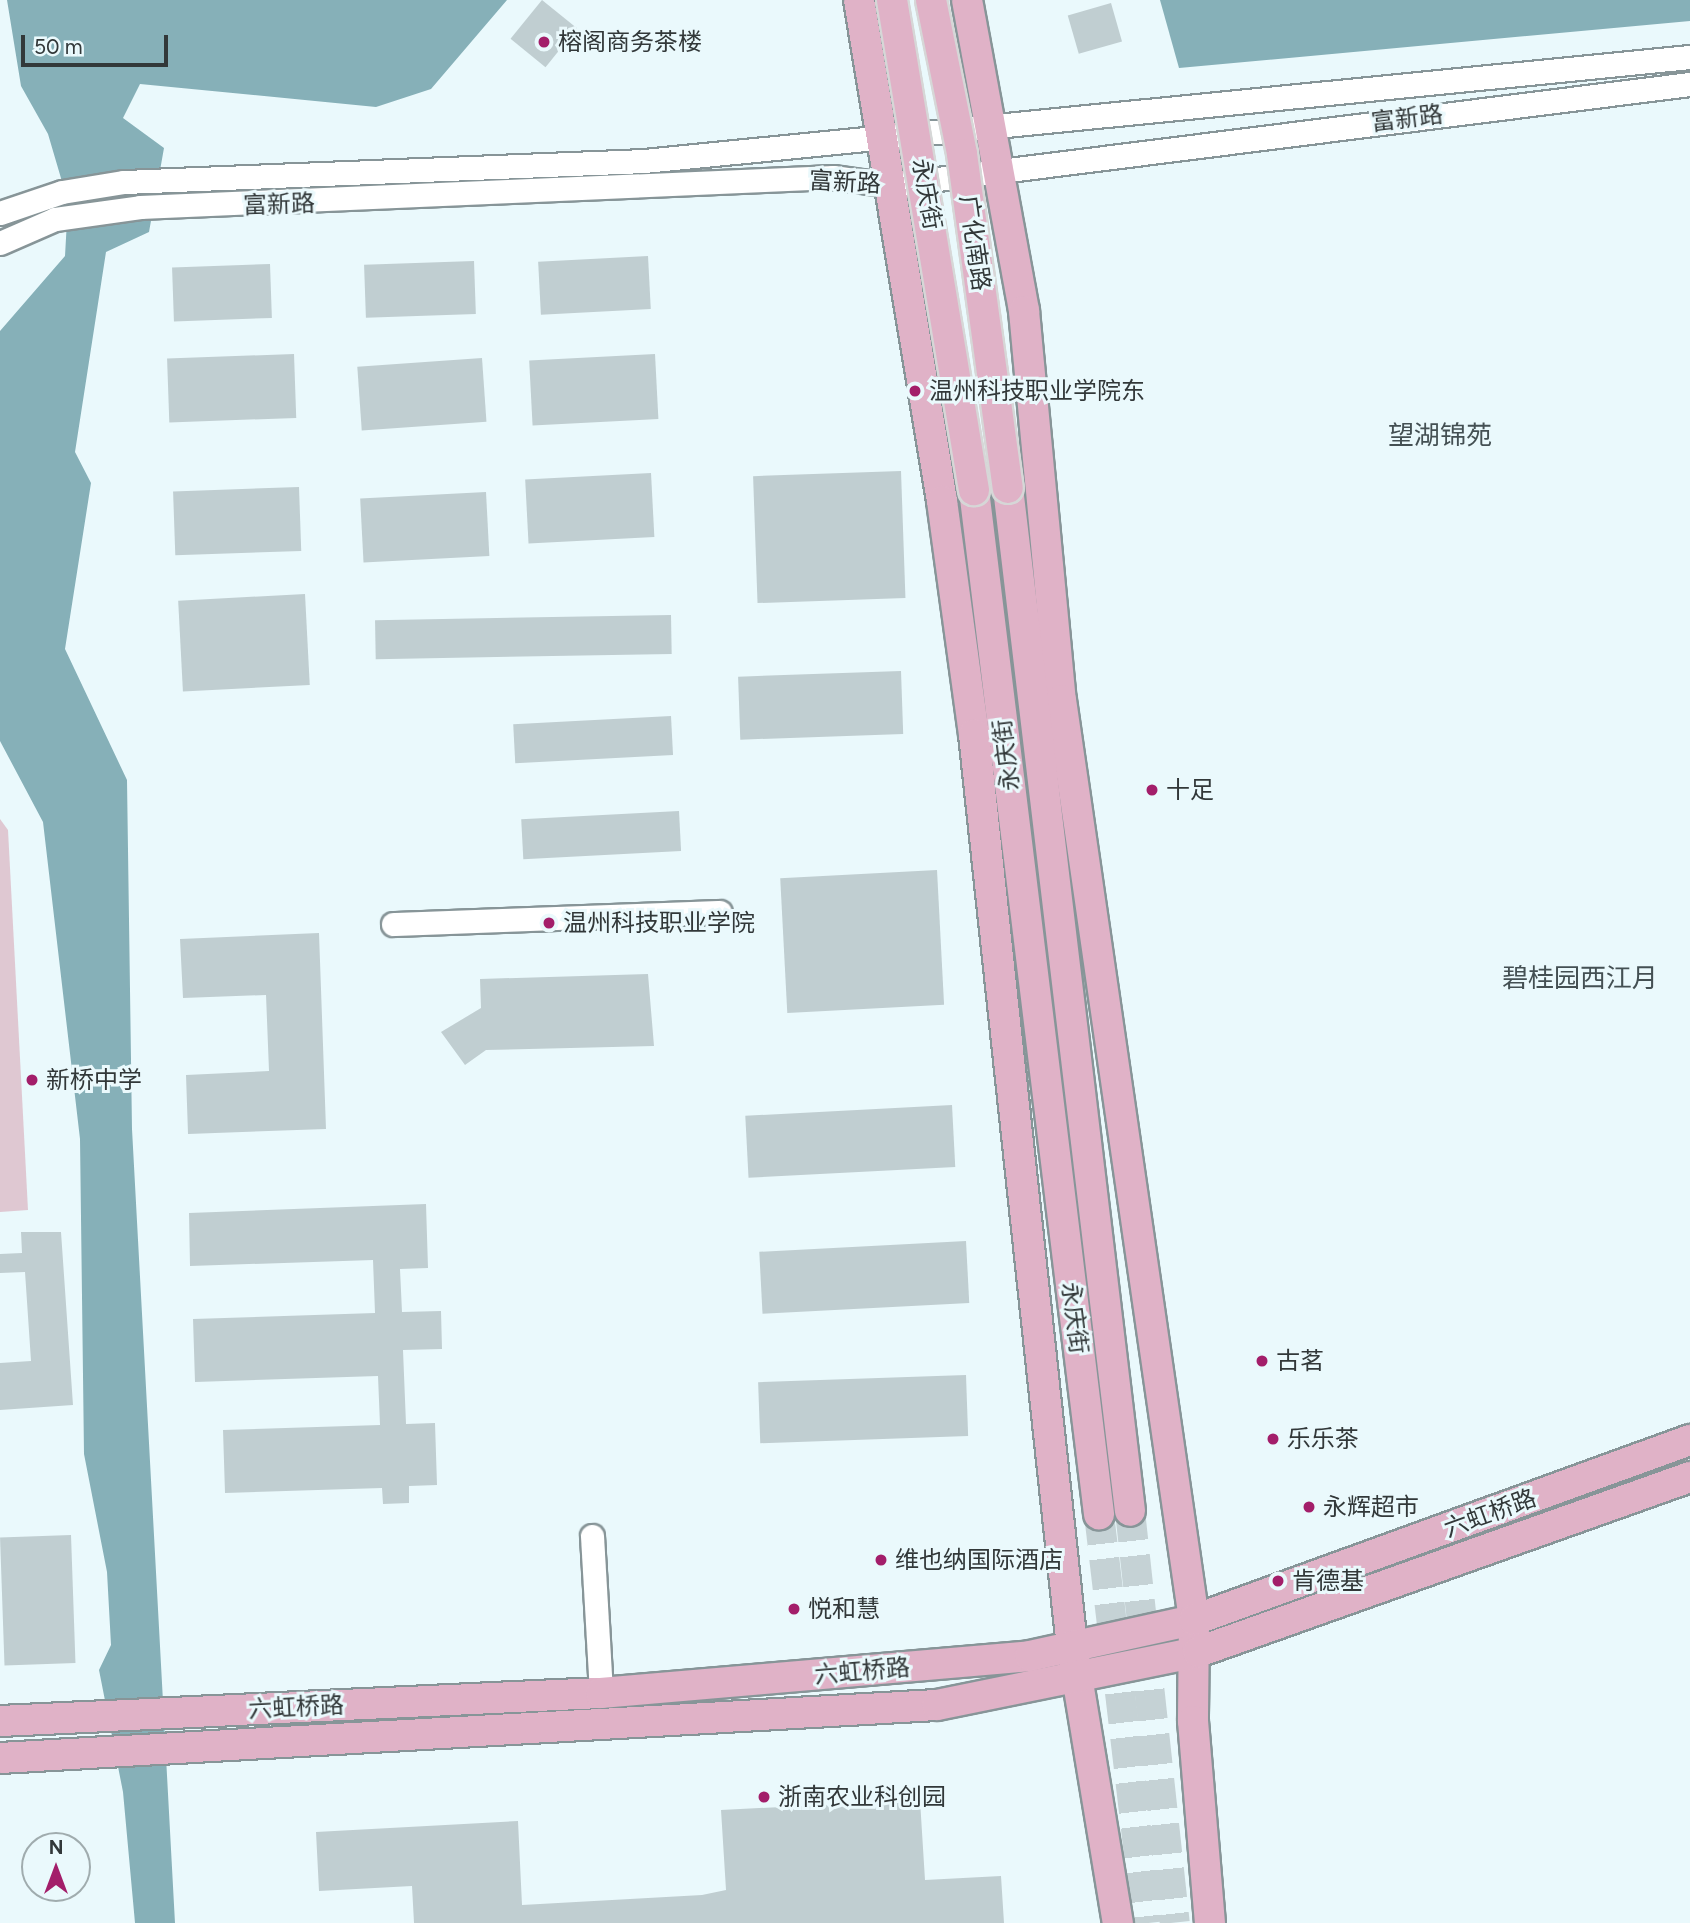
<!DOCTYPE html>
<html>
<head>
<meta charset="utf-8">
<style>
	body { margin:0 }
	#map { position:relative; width:1690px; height:1923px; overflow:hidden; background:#eaf9fc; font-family:Figtree,"Noto Sans SC",sans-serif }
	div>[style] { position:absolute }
	.green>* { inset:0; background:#dfc8d2 }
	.water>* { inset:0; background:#86b0b8 }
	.building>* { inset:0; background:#c0ced1; transform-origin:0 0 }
	.major-tunnel>* { height:30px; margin-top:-15px; transform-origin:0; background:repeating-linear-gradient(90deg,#c5d2d5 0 30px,transparent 0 45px) }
	.roads { filter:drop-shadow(2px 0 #879598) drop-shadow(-2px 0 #879598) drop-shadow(0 2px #879598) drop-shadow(0 -2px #879598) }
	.minor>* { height:23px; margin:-11.5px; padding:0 11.5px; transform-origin:11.5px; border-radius:11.5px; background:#fff }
	.major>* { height:30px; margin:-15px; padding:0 15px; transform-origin:15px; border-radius:15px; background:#e0b2c7 }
	.bridges { filter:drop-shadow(2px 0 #d6d7d7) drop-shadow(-2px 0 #d6d7d7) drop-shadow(0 2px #d6d7d7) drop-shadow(0 -2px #d6d7d7) }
	.major-bridge>* { height:30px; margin:-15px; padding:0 15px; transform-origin:15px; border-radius:15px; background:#e0b2c7 }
	.dots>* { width:19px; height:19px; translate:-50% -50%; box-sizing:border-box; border:4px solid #eaf9fc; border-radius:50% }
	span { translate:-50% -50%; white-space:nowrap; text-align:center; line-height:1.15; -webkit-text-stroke:6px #eaf9fc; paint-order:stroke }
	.poi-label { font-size:24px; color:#323839 }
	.left { translate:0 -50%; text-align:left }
	.street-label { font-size:24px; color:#323839 }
	.neighbourhood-label { font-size:26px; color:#445053 }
	.north { position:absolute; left:21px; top:1832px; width:70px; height:70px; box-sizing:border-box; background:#eaf9fc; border:2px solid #a0acae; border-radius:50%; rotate:0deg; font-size:19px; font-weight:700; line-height:28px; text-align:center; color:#323839 }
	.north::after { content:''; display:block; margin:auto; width:24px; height:32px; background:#a31e6a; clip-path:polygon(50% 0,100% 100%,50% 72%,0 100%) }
	.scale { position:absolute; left:21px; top:35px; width:147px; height:32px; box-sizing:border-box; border:4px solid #323839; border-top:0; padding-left:9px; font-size:21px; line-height:24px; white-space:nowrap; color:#323839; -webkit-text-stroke:5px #eaf9fc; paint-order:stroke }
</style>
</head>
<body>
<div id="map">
	<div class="green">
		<i style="clip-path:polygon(0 819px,8px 830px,28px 1210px,0 1212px)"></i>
	</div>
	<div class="water">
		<i style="clip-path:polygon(7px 0,507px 0,431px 89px,376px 107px,140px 84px,123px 118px,164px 148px,149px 232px,106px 252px,75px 452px,91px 483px,65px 649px,127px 780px,132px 1129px,175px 1923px,135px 1923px,123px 1792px,99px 1670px,111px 1645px,107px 1572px,84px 1454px,80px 1139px,43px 822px,0 741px,0 331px,65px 256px,68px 202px,48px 134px,21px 86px)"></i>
		<i style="clip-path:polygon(1160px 0,1690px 0,1690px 21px,1179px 68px)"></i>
	</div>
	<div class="building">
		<i style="left:542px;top:0;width:45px;height:50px;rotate:39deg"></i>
		<i style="left:1111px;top:3px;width:40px;height:45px;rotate:74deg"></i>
		<i style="left:648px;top:256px;width:53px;height:110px;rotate:87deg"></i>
		<i style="left:474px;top:261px;width:53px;height:110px;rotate:88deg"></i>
		<i style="left:270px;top:264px;width:54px;height:98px;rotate:88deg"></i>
		<i style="left:294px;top:354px;width:64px;height:127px;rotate:88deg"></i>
		<i style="left:655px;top:354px;width:65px;height:126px;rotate:87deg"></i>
		<i style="left:482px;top:358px;width:64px;height:125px;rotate:86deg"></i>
		<i style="left:901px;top:471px;width:127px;height:148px;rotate:88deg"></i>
		<i style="left:651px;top:473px;width:64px;height:126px;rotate:87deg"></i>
		<i style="left:299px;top:487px;width:64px;height:126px;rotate:88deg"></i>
		<i style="left:486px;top:492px;width:64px;height:126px;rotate:87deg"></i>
		<i style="left:305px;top:594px;width:91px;height:127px;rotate:87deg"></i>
		<i style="left:671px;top:615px;width:39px;height:296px;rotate:89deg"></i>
		<i style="left:901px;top:671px;width:63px;height:163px;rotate:88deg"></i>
		<i style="left:671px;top:716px;width:39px;height:158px;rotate:87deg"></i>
		<i style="left:679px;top:811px;width:40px;height:158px;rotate:87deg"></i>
		<i style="left:937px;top:870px;width:135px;height:157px;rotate:87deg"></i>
		<i style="clip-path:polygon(319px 933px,326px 1129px,188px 1134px,186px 1075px,269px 1071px,266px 995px,183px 998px,180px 939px)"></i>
		<i style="clip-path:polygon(648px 974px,654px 1046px,486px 1050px,465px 1065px,441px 1032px,481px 1008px,480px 979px)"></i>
		<i style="left:952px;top:1105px;width:62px;height:207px;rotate:87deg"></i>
		<i style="clip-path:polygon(426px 1204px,428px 1268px,400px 1269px,402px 1312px,441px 1311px,442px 1349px,403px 1350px,406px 1424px,435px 1423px,437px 1485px,409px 1486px,409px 1503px,383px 1504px,382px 1488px,225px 1493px,223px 1430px,380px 1425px,378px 1376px,195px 1382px,193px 1319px,375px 1313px,373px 1260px,190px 1266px,189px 1213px)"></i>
		<i style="clip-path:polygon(21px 1232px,61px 1232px,73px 1405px,0 1410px,0 1363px,31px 1361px,25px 1272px,0 1273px,0 1254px,22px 1253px)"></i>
		<i style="left:966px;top:1241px;width:62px;height:207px;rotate:87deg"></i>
		<i style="left:966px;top:1375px;width:61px;height:208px;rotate:88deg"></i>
		<i style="left:71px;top:1535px;width:128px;height:71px;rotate:88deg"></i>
		<i style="clip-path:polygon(920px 1800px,925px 1880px,1001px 1876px,1004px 1923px,414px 1923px,412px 1886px,319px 1891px,316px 1832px,518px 1821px,522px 1905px,702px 1895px,726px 1890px,721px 1810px)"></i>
	</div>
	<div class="major-tunnel">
		<i style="left:1130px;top:1511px;width:414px;rotate:83.8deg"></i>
		<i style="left:1099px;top:1514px;width:412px;rotate:83.3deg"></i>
	</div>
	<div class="roads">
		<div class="minor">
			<i style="left:0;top:213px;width:65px;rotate:-18.7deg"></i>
			<i style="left:62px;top:192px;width:63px;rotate:-9.2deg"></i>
			<i style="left:124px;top:182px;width:520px;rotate:-2.31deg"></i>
			<i style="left:644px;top:161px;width:1051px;rotate:-5.68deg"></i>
			<i style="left:0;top:243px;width:60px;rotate:-23.6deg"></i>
			<i style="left:55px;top:219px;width:86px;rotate:-8deg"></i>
			<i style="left:140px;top:207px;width:694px;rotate:-2.48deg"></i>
			<i style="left:833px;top:177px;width:58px;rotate:8deg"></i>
			<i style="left:890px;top:185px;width:806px;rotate:-7.2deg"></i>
			<i style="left:393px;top:924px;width:327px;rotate:-2.1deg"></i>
			<i style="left:592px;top:1536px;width:157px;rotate:86.7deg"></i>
		</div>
		<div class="major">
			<i style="left:859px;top:0;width:508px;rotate:80.59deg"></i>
			<i style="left:942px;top:501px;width:235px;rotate:82.2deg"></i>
			<i style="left:974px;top:734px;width:917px;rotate:83.87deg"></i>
			<i style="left:1072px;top:1646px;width:281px;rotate:80.6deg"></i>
			<i style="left:967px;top:0;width:316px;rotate:79.6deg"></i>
			<i style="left:1024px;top:311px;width:391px;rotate:84.6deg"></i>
			<i style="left:1061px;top:700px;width:930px;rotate:81.77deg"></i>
			<i style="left:1194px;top:1620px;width:101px;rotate:90.6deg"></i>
			<i style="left:1193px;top:1721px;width:203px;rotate:85.2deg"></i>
			<i style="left:1008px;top:488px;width:1030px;rotate:83.2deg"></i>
			<i style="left:974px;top:490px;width:1032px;rotate:83.04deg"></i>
			<i style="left:0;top:1721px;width:602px;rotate:-2.67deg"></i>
			<i style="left:601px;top:1693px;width:431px;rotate:-4.9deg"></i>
			<i style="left:1030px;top:1656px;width:168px;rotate:-12.4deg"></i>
			<i style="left:1194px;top:1620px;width:528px;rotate:-19.95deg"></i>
			<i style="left:0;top:1758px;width:938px;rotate:-3.24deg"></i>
			<i style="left:937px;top:1705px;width:266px;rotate:-11.5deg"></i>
			<i style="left:1198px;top:1652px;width:522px;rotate:-19.58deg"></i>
		</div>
	</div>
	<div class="bridges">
		<div class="major-bridge">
			<i style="left:892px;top:0;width:497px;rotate:80.5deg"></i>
			<i style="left:931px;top:0;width:157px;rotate:78.6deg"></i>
			<i style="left:962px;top:154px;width:337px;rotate:82.2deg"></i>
		</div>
	</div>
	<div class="dots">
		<i style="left:544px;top:42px;background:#a31e6a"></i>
		<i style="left:915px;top:391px;background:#a31e6a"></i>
		<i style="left:1152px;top:790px;background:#a31e6a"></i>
		<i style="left:549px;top:923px;background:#a31e6a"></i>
		<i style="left:32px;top:1080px;background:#a31e6a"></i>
		<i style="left:1262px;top:1361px;background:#a31e6a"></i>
		<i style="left:1273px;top:1439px;background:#a31e6a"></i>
		<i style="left:1309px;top:1507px;background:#a31e6a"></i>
		<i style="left:881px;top:1560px;background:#a31e6a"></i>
		<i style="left:1278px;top:1581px;background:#a31e6a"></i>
		<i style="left:794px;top:1609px;background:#a31e6a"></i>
		<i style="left:764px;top:1797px;background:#a31e6a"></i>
	</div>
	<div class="poi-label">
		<span class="left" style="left:558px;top:42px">榕阁商务茶楼</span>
		<span class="left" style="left:929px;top:391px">温州科技职业学院东</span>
		<span class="left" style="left:1166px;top:790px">十足</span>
		<span class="left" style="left:563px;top:923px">温州科技职业学院</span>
		<span class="left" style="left:46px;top:1080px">新桥中学</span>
		<span class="left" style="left:1276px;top:1361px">古茗</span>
		<span class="left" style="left:1287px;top:1439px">乐乐茶</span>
		<span class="left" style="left:1323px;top:1507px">永辉超市</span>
		<span class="left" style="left:895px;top:1560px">维也纳国际酒店</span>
		<span class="left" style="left:1292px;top:1581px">肯德基</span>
		<span class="left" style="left:808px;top:1609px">悦和慧</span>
		<span class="left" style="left:778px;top:1797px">浙南农业科创园</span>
	</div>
	<div class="street-label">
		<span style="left:1407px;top:118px;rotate:-7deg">富新路</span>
		<span style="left:845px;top:182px;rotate:3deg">富新路</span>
		<span style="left:927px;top:194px;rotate:80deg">永庆街</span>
		<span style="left:279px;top:204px;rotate:-2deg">富新路</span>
		<span style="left:975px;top:243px;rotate:82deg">广化南路</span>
		<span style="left:1006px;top:755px;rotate:-97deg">永庆街</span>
		<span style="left:1075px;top:1318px;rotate:83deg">永庆街</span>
		<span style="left:1490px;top:1513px;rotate:-20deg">六虹桥路</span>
		<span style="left:862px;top:1671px;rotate:-5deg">六虹桥路</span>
		<span style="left:296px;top:1707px;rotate:-3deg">六虹桥路</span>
	</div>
	<div class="neighbourhood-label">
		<span style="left:1440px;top:436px">望湖锦苑</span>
		<span style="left:1580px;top:979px">碧桂园西江月</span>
	</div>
	<div class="north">N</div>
	<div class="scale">50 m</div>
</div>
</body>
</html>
